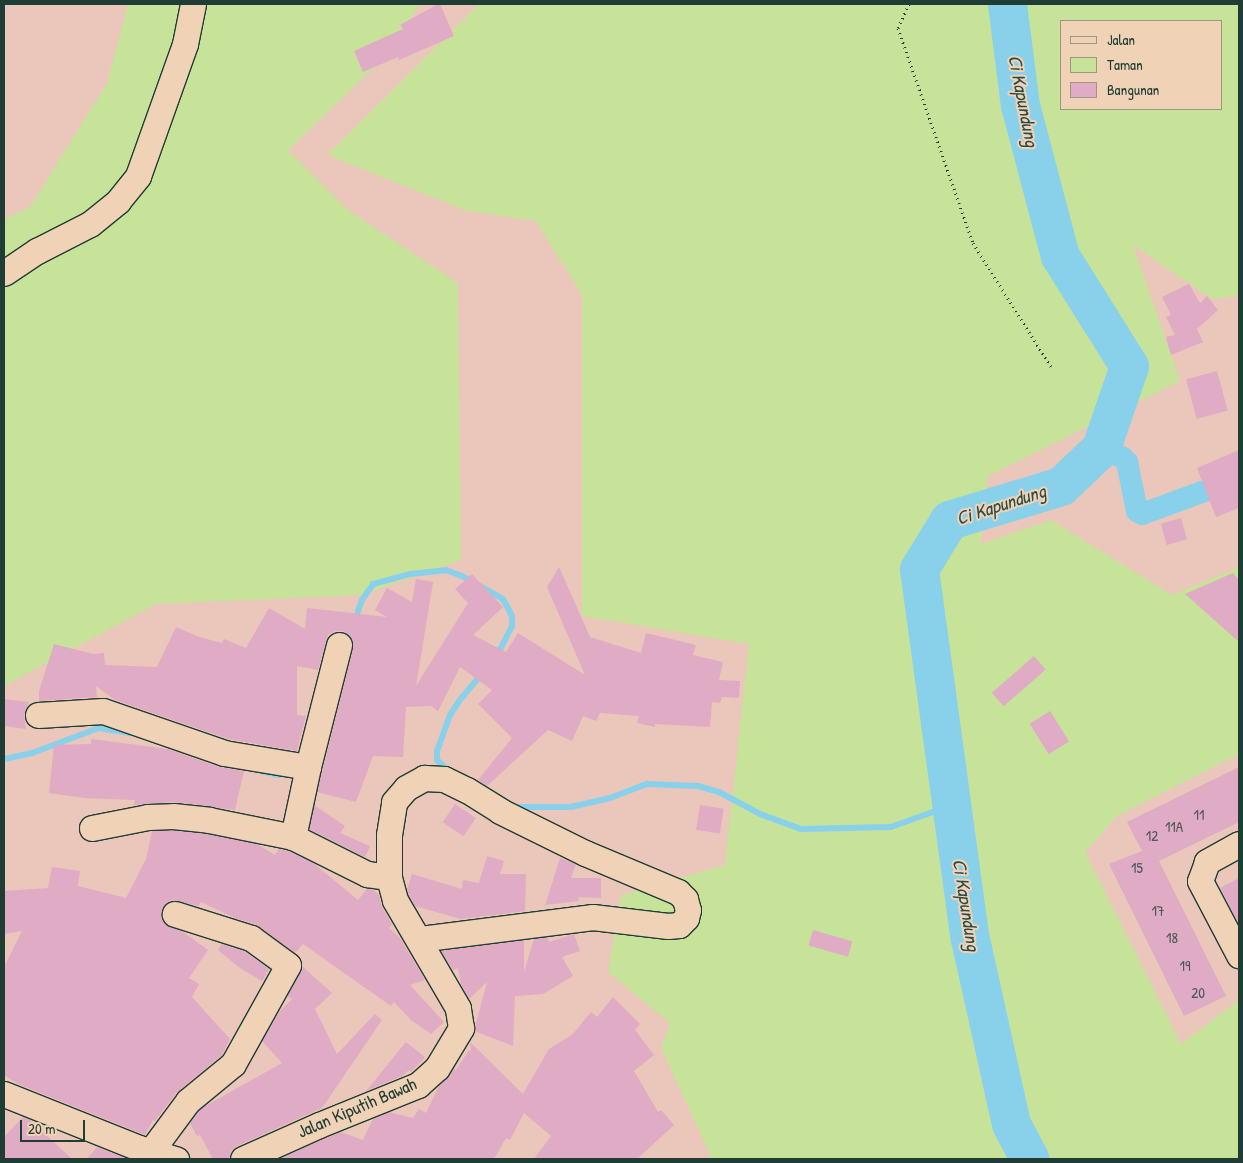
<!DOCTYPE html>
<html>
<head>
<meta charset="utf-8">
<style>
	body { margin:0 }
	#map { position:relative; width:1243px; height:1163px; overflow:hidden; background:#ebc6ba; font-family:"Patrick Hand",sans-serif }
	div>[style] { position:absolute }
	.green>* { inset:0; background:#c7e39a }
	.stream>* { height:6px; margin:-3px; padding:0 3px; transform-origin:3px; border-radius:3px; background:#89d1eb }
	.canal>* { height:22px; margin:-11px; padding:0 11px; transform-origin:11px; border-radius:11px; background:#89d1eb }
	.river>* { height:39px; margin:-19.5px; padding:0 19.5px; transform-origin:19.5px; border-radius:19.5px; background:#89d1eb }
	.building>* { inset:0; background:#e0abc4; transform-origin:0 0 }
	.path>* { height:3px; margin-top:-1.5px; transform-origin:0; background:repeating-linear-gradient(90deg,#1f3d34 0 1px,transparent 0 5px) }
	.roads { filter:drop-shadow(1px 0 #1f3d34) drop-shadow(-1px 0 #1f3d34) drop-shadow(0 1px #1f3d34) drop-shadow(0 -1px #1f3d34) }
	.minor>* { height:25px; margin:-12.5px; padding:0 12.5px; transform-origin:12.5px; border-radius:12.5px; background:#f0d2b6 }
	span { translate:-50% -50%; white-space:nowrap; text-align:center; line-height:1.15; -webkit-text-stroke:4px #f0d2b6; paint-order:stroke }
	.number-label { font-size:15px; color:#4f5858 }
	.number-label span { -webkit-text-stroke-width:0 }
	.street-label { font-size:18px; color:#1f3d34 }
	.water-label { font-size:19px; color:#2a4c46; font-style:italic }
	.frame { position:absolute; inset:0; border:5px solid #1f3d34; pointer-events:none }
	.legend { position:absolute; left:1060px; top:20px; width:162px; height:90px; box-sizing:border-box; background:#f0d2b6; border:1px solid #9c9682; margin:0; padding:6px 9px; list-style:none; font-size:15px; color:#1f3d34 }
	.legend li { display:flex; align-items:center; gap:10px; height:25px }
	.legend b { width:25px; border:1px solid #9c9682 }
	.scale { position:absolute; left:20px; top:1120px; width:65px; height:22px; box-sizing:border-box; border:2px solid #1f3d34; border-top:0; padding-left:6px; font-size:15px; line-height:18px; white-space:nowrap; color:#1f3d34; -webkit-text-stroke:4px #f0d2b6; paint-order:stroke }
</style>
</head>
<body>
<div id="map">
	<div class="green">
		<i style="clip-path:polygon(128px 4px,420px 4px,385px 57px,288px 150px,348px 210px,458px 283px,461px 560px,361px 595px,156px 604px,4px 686px,4px 219px,30px 207px,107px 83px)"></i>
		<i style="clip-path:polygon(evenodd,479px 4px,1239px 4px,1239px 296px,1212px 299px,1133px 245px,1180px 381px,988px 476px,981px 544px,1051px 520px,1172px 595px,1239px 567px,1239px 754px,1117px 816px,1085px 852px,1181px 1044px,1239px 1000px,1239px 1159px,712px 1159px,661px 1048px,670px 1023px,608px 972px,621px 895px,725px 865px,749px 644px,582px 616px,582px 295px,536px 221px,467px 211px,327px 155px,479px 4px,1062px 21px,1222px 21px,1222px 109px,1062px 109px,1062px 21px)"></i>
	</div>
	<div class="stream">
		<i style="left:355px;top:620px;width:21px;rotate:-71deg"></i>
		<i style="left:362px;top:600px;width:19px;rotate:-55deg"></i>
		<i style="left:373px;top:584px;width:38px;rotate:-15deg"></i>
		<i style="left:410px;top:574px;width:36px;rotate:-6deg"></i>
		<i style="left:446px;top:570px;width:19px;rotate:21deg"></i>
		<i style="left:464px;top:577px;width:45px;rotate:29.4deg"></i>
		<i style="left:503px;top:599px;width:19px;rotate:62deg"></i>
		<i style="left:512px;top:616px;width:10px;rotate:90deg"></i>
		<i style="left:512px;top:626px;width:34px;rotate:117deg"></i>
		<i style="left:4px;top:759px;width:29px;rotate:-12deg"></i>
		<i style="left:32px;top:753px;width:72px;rotate:-20.5deg"></i>
		<i style="left:99px;top:728px;width:33px;rotate:9deg"></i>
		<i style="left:261px;top:771px;width:17px;rotate:13deg"></i>
		<i style="left:278px;top:775px;width:7px;rotate:-16deg"></i>
		<i style="left:450px;top:772px;width:18px;rotate:-137deg"></i>
		<i style="left:437px;top:760px;width:9px;rotate:-90deg"></i>
		<i style="left:437px;top:751px;width:38px;rotate:-70deg"></i>
		<i style="left:450px;top:715px;width:17px;rotate:-57deg"></i>
		<i style="left:459px;top:701px;width:35px;rotate:-50deg"></i>
		<i style="left:512px;top:807px;width:59px"></i>
		<i style="left:571px;top:807px;width:40px;rotate:-13deg"></i>
		<i style="left:610px;top:798px;width:40px;rotate:-21deg"></i>
		<i style="left:647px;top:784px;width:51px;rotate:2.2deg"></i>
		<i style="left:698px;top:786px;width:22px;rotate:16deg"></i>
		<i style="left:719px;top:792px;width:47px;rotate:28.2deg"></i>
		<i style="left:760px;top:814px;width:44px;rotate:20.1deg"></i>
		<i style="left:801px;top:829px;width:90px;rotate:-1.3deg"></i>
		<i style="left:891px;top:827px;width:65px;rotate:-19.8deg"></i>
	</div>
	<div class="canal">
		<i style="left:1101px;top:448px;width:24px;rotate:24deg"></i>
		<i style="left:1123px;top:458px;width:6px;rotate:45deg"></i>
		<i style="left:1127px;top:462px;width:50px;rotate:78.5deg"></i>
		<i style="left:1137px;top:511px;width:6px;rotate:31deg"></i>
		<i style="left:1142px;top:514px;width:84px;rotate:-20.2deg"></i>
	</div>
	<div class="river">
		<i style="left:1007px;top:4px;width:102px;rotate:82.7deg"></i>
		<i style="left:1020px;top:105px;width:156px;rotate:75.2deg"></i>
		<i style="left:1060px;top:256px;width:130px;rotate:57.9deg"></i>
		<i style="left:1129px;top:366px;width:87px;rotate:108.9deg"></i>
		<i style="left:1101px;top:448px;width:55px;rotate:136.5deg"></i>
		<i style="left:1061px;top:486px;width:117px;rotate:163.1deg"></i>
		<i style="left:949px;top:520px;width:57px;rotate:121.5deg"></i>
		<i style="left:919px;top:569px;width:373px;rotate:82.2deg"></i>
		<i style="left:970px;top:939px;width:189px;rotate:77.5deg"></i>
		<i style="left:1011px;top:1124px;width:40px;rotate:62deg"></i>
	</div>
	<div class="building">
		<i style="clip-path:polygon(438px 4px,440px 4px,454px 36px,399px 60px,398px 57px,363px 72px,354px 51px,403px 29px,400px 25px)"></i>
		<i style="clip-path:polygon(1189px 284px,1200px 303px,1207px 296px,1218px 310px,1197px 329px,1203px 342px,1171px 355px,1166px 337px,1175px 335px,1166px 317px,1171px 315px,1162px 297px)"></i>
		<i style="left:1217px;top:371px;width:41px;height:32px;rotate:75deg"></i>
		<i style="clip-path:polygon(1239px 450px,1239px 508px,1216px 517px,1197px 468px)"></i>
		<i style="left:1181px;top:518px;width:22px;height:21px;rotate:74deg"></i>
		<i style="clip-path:polygon(559px 567px,590px 637px,641px 653px,646px 633px,696px 645px,693px 655px,723px 662px,719px 680px,740px 681px,739px 698px,722px 697px,720px 703px,712px 702px,710px 727px,655px 724px,655px 727px,637px 723px,639px 716px,600px 713px,596px 721px,583px 716px,572px 741px,548px 730px,487px 786px,478px 780px,512px 738px,478px 704px,492px 690px,460px 667px,438px 711px,431px 706px,406px 707px,403px 757px,373px 756px,356px 802px,317px 792px,353px 649px,353px 641px,343px 631px,335px 631px,328px 635px,318px 670px,297px 666px,297px 715px,306px 716px,297px 751px,228px 739px,115px 700px,96px 686px,97px 697px,39px 701px,39px 691px,54px 644px,93px 654px,104px 653px,105px 665px,157px 667px,176px 627px,199px 637px,222px 643px,224px 639px,246px 648px,269px 608px,305px 629px,307px 608px,387px 617px,375px 610px,387px 588px,412px 602px,416px 579px,433px 582px,416px 686px,468px 603px,455px 589px,472px 574px,503px 607px,473px 635px,506px 652px,518px 633px,585px 675px,547px 587px)"></i>
		<i style="clip-path:polygon(1233px 573px,1239px 580px,1239px 642px,1185px 594px)"></i>
		<i style="left:1034px;top:656px;width:18px;height:56px;rotate:49deg"></i>
		<i style="clip-path:polygon(4px 699px,29px 702px,24px 715px,26px 729px,4px 726px)"></i>
		<i style="left:1050px;top:711px;width:36px;height:24px;rotate:58deg"></i>
		<i style="clip-path:polygon(91px 739px,168px 749px,219px 767px,244px 771px,235px 810px,174px 802px,134px 805px,135px 800px,85px 798px,49px 793px,54px 745px,91px 744px)"></i>
		<i style="clip-path:polygon(1239px 767px,1239px 822px,1159px 861px,1226px 996px,1184px 1016px,1109px 864px,1142px 851px,1127px 822px)"></i>
		<i style="left:455px;top:804px;width:25px;height:22px;rotate:34deg"></i>
		<i style="clip-path:polygon(314px 805px,345px 826px,340px 833px,370px 846px,365px 857px,309px 829px)"></i>
		<i style="left:700px;top:805px;width:24px;height:25px;rotate:9deg"></i>
		<i style="clip-path:polygon(172px 830px,207px 834px,257px 844px,275px 855px,279px 849px,288px 851px,312px 862px,358px 900px,367px 889px,372px 889px,379px 895px,382px 907px,392px 924px,389px 928px,400px 938px,425px 980px,410px 985px,444px 1022px,431px 1034px,411px 1020px,394px 1002px,391px 1006px,303px 944px,295px 953px,255px 924px,235px 918px,201px 902px,198px 906px,172px 900px,166px 903px,162px 909px,161px 917px,164px 923px,183px 932px,208px 950px,189px 978px,199px 984px,192px 997px,230px 1039px,222px 1055px,177px 1092px,155px 1121px,153px 1120px,145px 1135px,18px 1084px,4px 1075px,4px 967px,22px 931px,4px 934px,4px 891px,48px 888px,52px 867px,80px 871px,78px 886px,126px 898px,146px 859px,152px 831px)"></i>
		<i style="clip-path:polygon(487px 856px,504px 861px,500px 874px,526px 874px,525px 911px,461px 919px,415px 906px,408px 894px,407px 890px,412px 874px,462px 889px,463px 880px,479px 883px)"></i>
		<i style="clip-path:polygon(560px 858px,576px 864px,571px 878px,601px 878px,601px 898px,578px 897px,579px 901px,545px 905px,544px 909px)"></i>
		<i style="clip-path:polygon(1239px 878px,1239px 925px,1220px 888px)"></i>
		<i style="left:813px;top:930px;width:41px;height:16px;rotate:16deg"></i>
		<i style="clip-path:polygon(574px 934px,580px 951px,562px 957px,573px 976px,543px 994px,515px 996px,513px 1046px,474px 1031px,487px 982px,469px 999px,461px 984px,458px 968px,453px 970px,441px 951px,524px 940px,524px 972px,534px 939px,548px 937px,549px 942px)"></i>
		<i style="clip-path:polygon(222px 944px,244px 951px,269px 969px,262px 981px,240px 968px,218px 950px)"></i>
		<i style="clip-path:polygon(302px 966px,332px 993px,315px 1009px,337px 1054px,375px 1014px,382px 1020px,322px 1108px,237px 1146px,231px 1151px,229px 1159px,213px 1159px,200px 1135px,197px 1136px,190px 1123px,200px 1109px,282px 1063px,262px 1041px,279px 1012px,292px 999px,287px 996px)"></i>
		<i style="clip-path:polygon(613px 997px,640px 1024px,635px 1030px,654px 1055px,634px 1071px,658px 1112px,661px 1110px,674px 1125px,637px 1159px,534px 1159px,551px 1136px,524px 1113px,510px 1140px,506px 1138px,494px 1159px,281px 1158px,340px 1132px,363px 1140px,373px 1119px,389px 1112px,413px 1118px,419px 1109px,426px 1113px,439px 1086px,454px 1069px,456px 1070px,469px 1050px,471px 1051px,470px 1042px,523px 1094px,549px 1049px,573px 1034px,591px 1012px,597px 1017px)"></i>
		<i style="clip-path:polygon(406px 1042px,425px 1057px,417px 1066px,411px 1072px,409px 1070px,402px 1076px,366px 1091px)"></i>
		<i style="clip-path:polygon(23px 1117px,30px 1120px,72px 1159px,4px 1159px,4px 1137px)"></i>
		<i style="clip-path:polygon(97px 1147px,128px 1159px,87px 1159px)"></i>
	</div>
	<div class="path">
		<i style="left:909px;top:4px;width:26px;rotate:115deg"></i>
		<i style="left:898px;top:28px;width:228px;rotate:70.8deg"></i>
		<i style="left:973px;top:243px;width:146px;rotate:57.8deg"></i>
	</div>
	<div class="roads">
		<div class="minor">
			<i style="left:4px;top:273px;width:40px;rotate:-34deg"></i>
			<i style="left:37px;top:251px;width:59px;rotate:-27deg"></i>
			<i style="left:90px;top:224px;width:36px;rotate:-39deg"></i>
			<i style="left:118px;top:201px;width:32px;rotate:-51deg"></i>
			<i style="left:138px;top:176px;width:140px;rotate:-70.4deg"></i>
			<i style="left:185px;top:44px;width:41px;rotate:-78.7deg"></i>
			<i style="left:339px;top:645px;width:126px;rotate:104.3deg"></i>
			<i style="left:308px;top:767px;width:72px;rotate:102.1deg"></i>
			<i style="left:293px;top:837px;width:83px;rotate:26.6deg"></i>
			<i style="left:367px;top:874px;width:22px;rotate:8deg"></i>
			<i style="left:38px;top:715px;width:65px;rotate:-3.5deg"></i>
			<i style="left:103px;top:711px;width:128px;rotate:19.1deg"></i>
			<i style="left:224px;top:753px;width:85px;rotate:9.5deg"></i>
			<i style="left:92px;top:828px;width:57px;rotate:-11.1deg"></i>
			<i style="left:148px;top:817px;width:25px;rotate:-2deg"></i>
			<i style="left:173px;top:816px;width:36px;rotate:6deg"></i>
			<i style="left:209px;top:820px;width:86px;rotate:11.4deg"></i>
			<i style="left:1239px;top:844px;width:37px;rotate:151deg"></i>
			<i style="left:1207px;top:862px;width:20px;rotate:110deg"></i>
			<i style="left:1200px;top:881px;width:84px;rotate:62.2deg"></i>
			<i style="left:4px;top:1094px;width:145px;rotate:21.8deg"></i>
			<i style="left:139px;top:1148px;width:39px;rotate:17deg"></i>
			<i style="left:151px;top:1151px;width:62px;rotate:-53.5deg"></i>
			<i style="left:188px;top:1101px;width:58px;rotate:-39.4deg"></i>
			<i style="left:233px;top:1064px;width:113px;rotate:-60.9deg"></i>
			<i style="left:288px;top:965px;width:46px;rotate:-143.9deg"></i>
			<i style="left:251px;top:938px;width:80px;rotate:-162.5deg"></i>
			<i style="left:243px;top:1159px;width:83px;rotate:-24.1deg"></i>
			<i style="left:319px;top:1125px;width:107px;rotate:-22deg"></i>
			<i style="left:418px;top:1085px;width:25px;rotate:-42deg"></i>
			<i style="left:437px;top:1068px;width:47px;rotate:-59deg"></i>
			<i style="left:461px;top:1028px;width:20px;rotate:-99deg"></i>
			<i style="left:458px;top:1008px;width:125px;rotate:-120.3deg"></i>
			<i style="left:395px;top:900px;width:24px;rotate:-105deg"></i>
			<i style="left:389px;top:877px;width:42px;rotate:-90deg"></i>
			<i style="left:389px;top:835px;width:33px;rotate:-81deg"></i>
			<i style="left:394px;top:802px;width:18px;rotate:-49deg"></i>
			<i style="left:406px;top:788px;width:21px;rotate:-29deg"></i>
			<i style="left:424px;top:778px;width:20px;rotate:3deg"></i>
			<i style="left:444px;top:779px;width:25px;rotate:26deg"></i>
			<i style="left:467px;top:790px;width:39px;rotate:32deg"></i>
			<i style="left:500px;top:811px;width:95px;rotate:26.3deg"></i>
			<i style="left:585px;top:853px;width:101px;rotate:22.8deg"></i>
			<i style="left:678px;top:892px;width:10px;rotate:45deg"></i>
			<i style="left:685px;top:899px;width:11px;rotate:75deg"></i>
			<i style="left:688px;top:910px;width:8px;rotate:104deg"></i>
			<i style="left:686px;top:918px;width:10px;rotate:135deg"></i>
			<i style="left:679px;top:925px;width:11px;rotate:175deg"></i>
			<i style="left:668px;top:926px;width:76px;rotate:-173.2deg"></i>
			<i style="left:593px;top:917px;width:176px;rotate:172.8deg"></i>
		</div>
	</div>
	<div class="number-label">
		<span style="left:1199px;top:815px">11</span>
		<span style="left:1174px;top:827px">11A</span>
		<span style="left:1152px;top:836px">12</span>
		<span style="left:1137px;top:868px">15</span>
		<span style="left:1158px;top:911px">17</span>
		<span style="left:1172px;top:938px">18</span>
		<span style="left:1185px;top:966px">19</span>
		<span style="left:1198px;top:993px">20</span>
	</div>
	<div class="street-label">
		<span style="left:357px;top:1108px;rotate:-23deg">Jalan Kiputih Bawah</span>
	</div>
	<div class="water-label">
		<span style="left:1023px;top:101px;rotate:79deg">Ci Kapundung</span>
		<span style="left:1001px;top:505px;rotate:-18deg">Ci Kapundung</span>
		<span style="left:966px;top:905px;rotate:81deg">Ci Kapundung</span>
	</div>
	<div class="frame"></div>
	<ul class="legend">
	<li><b style="height:6px;background:#f0d2b6"></b>Jalan</li>
	<li><b style="height:14px;background:#c7e39a"></b>Taman</li>
	<li><b style="height:14px;background:#e0abc4"></b>Bangunan</li>
	</ul>
	<div class="scale">20 m</div>
</div>
</body>
</html>
